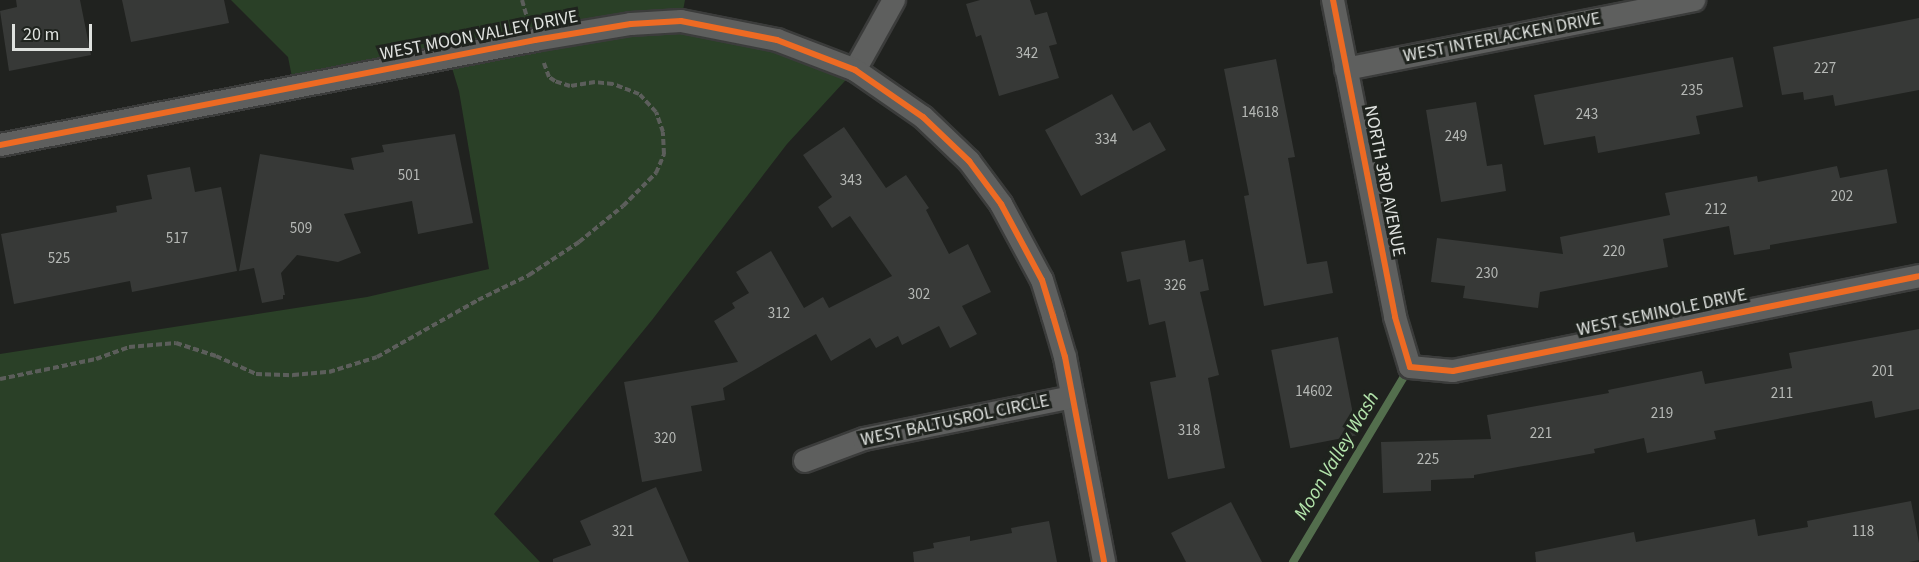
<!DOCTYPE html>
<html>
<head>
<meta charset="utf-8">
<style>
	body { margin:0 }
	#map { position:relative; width:1919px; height:562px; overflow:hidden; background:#20221f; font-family:"Source Sans 3",sans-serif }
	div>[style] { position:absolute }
	.green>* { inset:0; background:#2a4027 }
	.stream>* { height:8px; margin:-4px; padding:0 4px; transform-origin:4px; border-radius:4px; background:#536e4d }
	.building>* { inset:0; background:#373937; transform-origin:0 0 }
	.path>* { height:4px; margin-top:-2px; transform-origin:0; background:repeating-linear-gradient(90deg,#5c5e5b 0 6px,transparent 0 9px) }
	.roads { filter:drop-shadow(2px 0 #3b3c3b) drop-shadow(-2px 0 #3b3c3b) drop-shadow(0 2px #3b3c3b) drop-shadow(0 -2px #3b3c3b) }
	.minor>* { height:22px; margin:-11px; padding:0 11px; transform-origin:11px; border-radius:11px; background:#5e5f5e }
	.cycleway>* { height:6px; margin:-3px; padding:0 3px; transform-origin:3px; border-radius:3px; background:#ed6a23 }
	span { translate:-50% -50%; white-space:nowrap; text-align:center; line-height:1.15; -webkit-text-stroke:6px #1f231e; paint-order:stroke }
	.number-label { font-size:15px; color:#b5b8b5 }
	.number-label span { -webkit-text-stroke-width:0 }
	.street-label { font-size:18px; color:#dfe2df }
	.water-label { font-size:20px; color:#b4e5ac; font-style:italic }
	.scale { position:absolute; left:12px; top:24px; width:80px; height:27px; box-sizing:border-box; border:3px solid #dfe2df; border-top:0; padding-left:8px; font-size:18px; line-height:21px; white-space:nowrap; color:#dfe2df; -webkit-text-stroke:4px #1f231e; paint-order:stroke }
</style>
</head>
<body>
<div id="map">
	<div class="green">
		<i style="clip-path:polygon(231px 0,685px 0,681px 21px,855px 70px,787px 144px,652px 320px,494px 514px,540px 562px,0 562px,0 354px,367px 297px,489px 269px,459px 91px,449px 58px,294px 87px,288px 57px)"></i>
	</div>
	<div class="stream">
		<i style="left:1293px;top:562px;width:226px;rotate:-59.1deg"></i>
	</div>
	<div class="building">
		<i style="clip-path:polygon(16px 0,80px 0,91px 55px,9px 71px,0 11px,17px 7px)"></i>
		<i style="clip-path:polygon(122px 0,224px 0,229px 23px,131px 42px)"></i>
		<i style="clip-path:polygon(980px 0,1030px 0,1035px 15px,1047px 12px,1057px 44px,1049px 46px,1059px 78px,999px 96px,981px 35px,976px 37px,966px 4px)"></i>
		<i style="clip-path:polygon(1919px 18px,1919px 90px,1835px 106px,1833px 95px,1804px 100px,1803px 92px,1782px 95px,1773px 47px)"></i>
		<i style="clip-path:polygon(1733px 57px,1743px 107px,1696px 116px,1700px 134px,1598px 153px,1595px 136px,1544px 145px,1534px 95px)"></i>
		<i style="clip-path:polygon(1276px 59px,1295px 157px,1288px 158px,1307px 264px,1327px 261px,1333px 293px,1264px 306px,1244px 196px,1249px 195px,1224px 69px)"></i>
		<i style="clip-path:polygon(1112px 94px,1133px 131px,1150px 122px,1166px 150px,1081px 196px,1045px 130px)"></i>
		<i style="clip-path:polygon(1476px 102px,1487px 166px,1502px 164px,1506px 191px,1441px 202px,1426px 110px)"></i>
		<i style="clip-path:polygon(844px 127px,886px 188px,906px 175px,929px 208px,926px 210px,949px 254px,968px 244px,991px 292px,962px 306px,977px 334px,950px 348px,939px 326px,902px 345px,898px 336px,876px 348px,870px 338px,831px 361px,816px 334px,723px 388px,725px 400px,691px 406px,702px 471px,642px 482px,624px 382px,738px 362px,714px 321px,735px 308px,732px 303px,749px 293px,736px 272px,771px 251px,804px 308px,823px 297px,829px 308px,892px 276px,850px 216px,832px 228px,818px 207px,832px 197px,803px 155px)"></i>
		<i style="clip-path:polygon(455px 134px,473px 223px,418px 234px,412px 201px,344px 214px,361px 253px,338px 262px,297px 255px,281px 273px,285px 295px,283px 295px,283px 299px,262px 303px,254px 268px,239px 271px,260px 154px,354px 170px,351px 158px,384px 152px,382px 145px)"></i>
		<i style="clip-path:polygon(1837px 166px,1840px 178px,1887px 169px,1897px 223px,1770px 245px,1770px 249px,1734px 255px,1729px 226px,1663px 239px,1668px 267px,1540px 292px,1538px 308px,1463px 298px,1465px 286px,1431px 282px,1437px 238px,1563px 254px,1560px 237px,1670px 215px,1665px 193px,1757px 176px,1758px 182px)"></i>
		<i style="clip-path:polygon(190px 167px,195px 192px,221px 187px,237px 271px,132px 292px,130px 281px,14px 304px,1px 234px,117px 212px,116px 206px,152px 199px,147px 175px)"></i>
		<i style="clip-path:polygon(1185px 240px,1189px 262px,1203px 259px,1209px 290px,1200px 292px,1219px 375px,1208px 378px,1225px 468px,1168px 479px,1150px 382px,1176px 377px,1165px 321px,1149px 325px,1140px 279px,1127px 282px,1121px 252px)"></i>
		<i style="clip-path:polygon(1919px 329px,1919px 409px,1875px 418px,1872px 401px,1714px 431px,1716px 439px,1647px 453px,1644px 438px,1594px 449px,1595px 453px,1474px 475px,1474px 478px,1431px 480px,1431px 491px,1383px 493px,1381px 442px,1491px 439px,1487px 415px,1609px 393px,1608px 390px,1702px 371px,1705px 384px,1792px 368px,1789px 353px)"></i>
		<i style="left:1338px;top:337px;width:100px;height:68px;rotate:79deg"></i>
		<i style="clip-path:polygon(656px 487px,689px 562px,553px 562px,553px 559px,591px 545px,580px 521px)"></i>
		<i style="clip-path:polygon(1911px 501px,1919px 543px,1919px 560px,1909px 562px,1536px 562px,1535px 552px,1634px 532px,1636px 542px,1755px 519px,1758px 536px,1808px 527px,1807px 521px)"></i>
		<i style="clip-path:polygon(1231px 502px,1262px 562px,1186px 562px,1171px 533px)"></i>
		<i style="clip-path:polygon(1049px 521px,1057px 562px,914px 562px,913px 552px,934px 548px,933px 543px,970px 536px,970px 541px,1012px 533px,1011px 528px)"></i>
	</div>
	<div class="path">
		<i style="left:522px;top:0;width:18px;rotate:74deg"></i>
		<i style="left:0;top:379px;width:98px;rotate:-11.8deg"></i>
		<i style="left:96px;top:359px;width:35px;rotate:-20deg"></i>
		<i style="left:129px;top:347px;width:47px;rotate:-4.9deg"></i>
		<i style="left:176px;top:343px;width:42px;rotate:18deg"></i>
		<i style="left:216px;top:356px;width:44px;rotate:24.2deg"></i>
		<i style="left:256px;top:374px;width:37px;rotate:2deg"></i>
		<i style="left:293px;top:375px;width:36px;rotate:-5deg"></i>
		<i style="left:329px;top:372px;width:50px;rotate:-17.4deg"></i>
		<i style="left:377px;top:357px;width:116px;rotate:-29.4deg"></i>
		<i style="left:478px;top:300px;width:57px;rotate:-26.1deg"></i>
		<i style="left:529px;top:275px;width:60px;rotate:-33.4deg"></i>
		<i style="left:579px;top:242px;width:57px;rotate:-39.3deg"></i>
		<i style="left:623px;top:206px;width:47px;rotate:-45deg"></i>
		<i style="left:656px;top:173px;width:21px;rotate:-67deg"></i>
		<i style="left:664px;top:154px;width:22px;rotate:-93deg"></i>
		<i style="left:663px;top:132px;width:21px;rotate:-109deg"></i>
		<i style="left:656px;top:112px;width:25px;rotate:-133deg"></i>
		<i style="left:639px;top:94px;width:28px;rotate:-159deg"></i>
		<i style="left:613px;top:84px;width:18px;rotate:-174deg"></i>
		<i style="left:595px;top:82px;width:25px;rotate:171deg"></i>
		<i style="left:570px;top:86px;width:16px;rotate:-162deg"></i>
		<i style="left:555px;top:81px;width:7px;rotate:-146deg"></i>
		<i style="left:549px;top:77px;width:15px;rotate:-110deg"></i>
	</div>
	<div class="roads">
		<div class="minor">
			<i style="left:1333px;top:0;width:323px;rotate:78.9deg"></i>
			<i style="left:1395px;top:317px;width:52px;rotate:73.3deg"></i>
			<i style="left:1410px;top:367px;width:43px;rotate:5.3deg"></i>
			<i style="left:1453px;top:371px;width:476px;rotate:-11.5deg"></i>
			<i style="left:1346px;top:69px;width:355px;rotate:-11.2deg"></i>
			<i style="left:855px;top:70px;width:80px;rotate:-60.9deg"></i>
			<i style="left:0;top:145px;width:545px;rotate:-11.1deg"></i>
			<i style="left:535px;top:40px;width:97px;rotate:-9.5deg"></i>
			<i style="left:631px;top:24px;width:50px;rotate:-3.4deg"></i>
			<i style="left:681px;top:21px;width:98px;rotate:11.2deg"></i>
			<i style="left:777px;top:40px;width:84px;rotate:21deg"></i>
			<i style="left:855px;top:70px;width:83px;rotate:34.7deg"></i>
			<i style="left:923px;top:117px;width:64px;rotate:43.7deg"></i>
			<i style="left:969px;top:161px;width:54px;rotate:53.3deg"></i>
			<i style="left:1001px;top:204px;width:86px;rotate:61.7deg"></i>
			<i style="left:1042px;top:280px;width:38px;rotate:73deg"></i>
			<i style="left:1053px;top:316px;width:43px;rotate:73.7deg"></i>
			<i style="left:1065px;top:357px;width:209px;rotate:79.2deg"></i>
			<i style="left:805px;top:461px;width:63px;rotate:-20.4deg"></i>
			<i style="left:864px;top:439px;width:212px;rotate:-11.4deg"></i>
		</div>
	</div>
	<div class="cycleway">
		<i style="left:1333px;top:0;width:323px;rotate:78.9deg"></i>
		<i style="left:1395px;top:317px;width:52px;rotate:73.3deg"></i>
		<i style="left:1410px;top:367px;width:43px;rotate:5.3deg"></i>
		<i style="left:1453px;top:371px;width:476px;rotate:-11.5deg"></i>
		<i style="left:0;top:145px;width:545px;rotate:-11.1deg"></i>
		<i style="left:535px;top:40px;width:97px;rotate:-9.5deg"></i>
		<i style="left:631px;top:24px;width:50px;rotate:-3.4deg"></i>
		<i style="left:681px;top:21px;width:98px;rotate:11.2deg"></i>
		<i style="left:777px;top:40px;width:84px;rotate:21deg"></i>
		<i style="left:855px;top:70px;width:83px;rotate:34.7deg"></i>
		<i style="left:923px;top:117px;width:64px;rotate:43.7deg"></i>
		<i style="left:969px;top:161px;width:54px;rotate:53.3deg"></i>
		<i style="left:1001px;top:204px;width:86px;rotate:61.7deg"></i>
		<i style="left:1042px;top:280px;width:38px;rotate:73deg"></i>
		<i style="left:1053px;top:316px;width:43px;rotate:73.7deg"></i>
		<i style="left:1065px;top:357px;width:209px;rotate:79.2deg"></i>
	</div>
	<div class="number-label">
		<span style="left:1027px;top:54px">342</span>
		<span style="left:1825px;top:69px">227</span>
		<span style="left:1692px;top:91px">235</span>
		<span style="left:1260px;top:113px">14618</span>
		<span style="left:1587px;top:115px">243</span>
		<span style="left:1456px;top:137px">249</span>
		<span style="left:1106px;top:140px">334</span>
		<span style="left:409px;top:176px">501</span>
		<span style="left:851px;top:181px">343</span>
		<span style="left:1842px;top:197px">202</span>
		<span style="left:1716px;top:210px">212</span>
		<span style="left:301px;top:229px">509</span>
		<span style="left:177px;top:239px">517</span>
		<span style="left:1614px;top:252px">220</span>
		<span style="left:59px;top:259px">525</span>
		<span style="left:1487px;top:274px">230</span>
		<span style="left:1175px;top:286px">326</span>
		<span style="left:919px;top:295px">302</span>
		<span style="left:779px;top:314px">312</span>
		<span style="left:1883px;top:372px">201</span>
		<span style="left:1314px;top:392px">14602</span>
		<span style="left:1782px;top:394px">211</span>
		<span style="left:1662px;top:414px">219</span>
		<span style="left:1189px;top:431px">318</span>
		<span style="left:1541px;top:434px">221</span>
		<span style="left:665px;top:439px">320</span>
		<span style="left:1428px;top:460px">225</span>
		<span style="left:623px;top:532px">321</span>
		<span style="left:1863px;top:532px">118</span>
	</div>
	<div class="street-label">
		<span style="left:479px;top:36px;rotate:-11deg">WEST MOON VALLEY DRIVE</span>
		<span style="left:1502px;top:38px;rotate:-11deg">WEST INTERLACKEN DRIVE</span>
		<span style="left:1384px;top:181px;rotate:79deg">NORTH 3RD AVENUE</span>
		<span style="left:1662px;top:313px;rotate:-12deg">WEST SEMINOLE DRIVE</span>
		<span style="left:955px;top:421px;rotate:-12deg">WEST BALTUSROL CIRCLE</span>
	</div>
	<div class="water-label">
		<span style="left:1337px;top:456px;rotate:-59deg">Moon Valley Wash</span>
	</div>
	<div class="scale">20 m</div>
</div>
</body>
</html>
